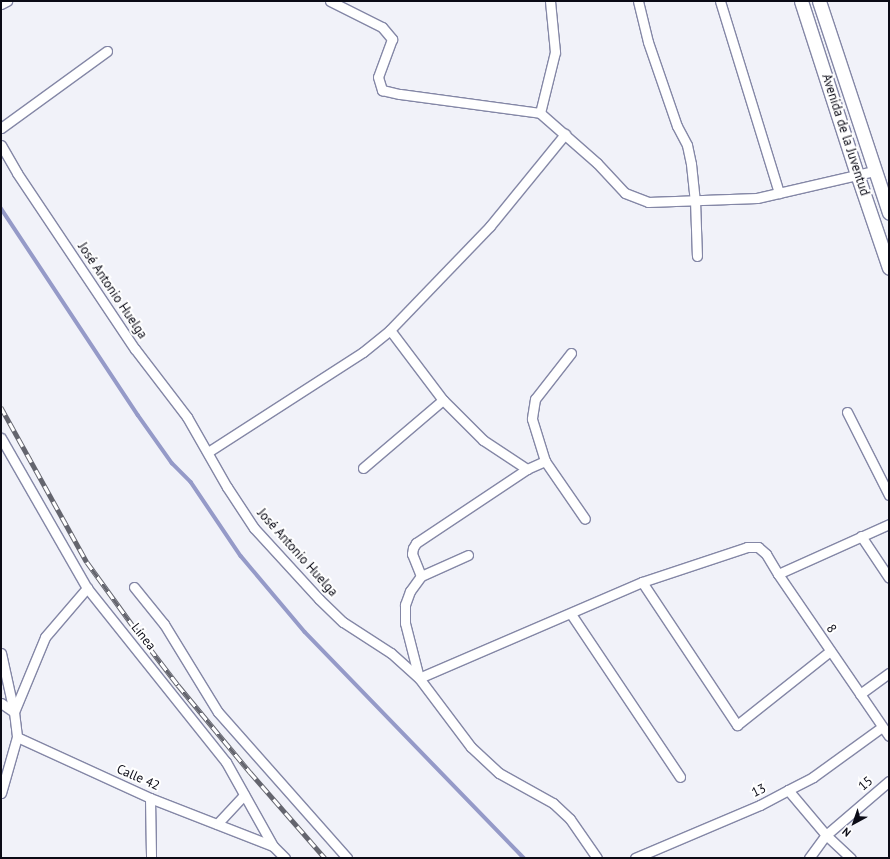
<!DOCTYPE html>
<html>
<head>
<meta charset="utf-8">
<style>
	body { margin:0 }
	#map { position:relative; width:890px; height:859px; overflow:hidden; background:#f1f2f9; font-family:"PT Sans",sans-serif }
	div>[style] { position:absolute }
	.stream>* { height:3.5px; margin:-1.75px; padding:0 1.75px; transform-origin:1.75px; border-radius:1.75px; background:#959ac8 }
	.roads { filter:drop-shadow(1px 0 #8487a6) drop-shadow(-1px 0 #8487a6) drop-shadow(0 1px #8487a6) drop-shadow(0 -1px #8487a6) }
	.minor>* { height:9px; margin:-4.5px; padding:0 4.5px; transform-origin:4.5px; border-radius:4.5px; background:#fff }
	.secondary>* { height:13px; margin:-6.5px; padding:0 6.5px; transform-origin:6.5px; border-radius:6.5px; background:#fff }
	.rail>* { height:4.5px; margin-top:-2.25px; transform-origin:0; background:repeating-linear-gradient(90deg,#fff 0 9px,#64656e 0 18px); box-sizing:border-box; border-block:1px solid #64656e }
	span { translate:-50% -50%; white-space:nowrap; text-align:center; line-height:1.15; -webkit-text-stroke:4px #fff; paint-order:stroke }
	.street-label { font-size:13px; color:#0b0b16 }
	.frame { position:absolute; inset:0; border:2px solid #0b0b16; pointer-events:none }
	.north { position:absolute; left:834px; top:803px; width:40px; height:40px; -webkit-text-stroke:3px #fff; paint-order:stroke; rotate:220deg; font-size:11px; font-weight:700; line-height:16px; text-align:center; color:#0b0b16 }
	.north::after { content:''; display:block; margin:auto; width:14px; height:18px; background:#0b0b16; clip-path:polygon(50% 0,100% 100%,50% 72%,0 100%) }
</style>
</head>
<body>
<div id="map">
	<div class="stream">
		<i style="left:1px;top:208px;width:248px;rotate:56.5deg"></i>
		<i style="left:138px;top:415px;width:59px;rotate:54.7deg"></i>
		<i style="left:172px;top:463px;width:27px;rotate:45deg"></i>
		<i style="left:191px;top:482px;width:89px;rotate:56deg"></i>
		<i style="left:241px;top:556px;width:99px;rotate:49.9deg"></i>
		<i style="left:305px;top:632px;width:315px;rotate:45.9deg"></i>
	</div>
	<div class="roads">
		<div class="minor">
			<i style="left:330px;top:1px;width:58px;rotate:26.6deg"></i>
			<i style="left:382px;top:27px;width:16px;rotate:50deg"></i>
			<i style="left:392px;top:39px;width:40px;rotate:110.2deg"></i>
			<i style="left:378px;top:77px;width:14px;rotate:73deg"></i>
			<i style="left:382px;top:90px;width:18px;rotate:13deg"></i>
			<i style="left:400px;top:94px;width:141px;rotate:7.7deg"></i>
			<i style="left:540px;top:113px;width:76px;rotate:41.3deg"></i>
			<i style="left:597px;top:163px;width:41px;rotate:47deg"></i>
			<i style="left:625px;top:193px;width:25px;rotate:21deg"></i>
			<i style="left:648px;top:202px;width:109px;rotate:-2.1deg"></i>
			<i style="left:757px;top:198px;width:120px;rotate:-13deg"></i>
			<i style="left:638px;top:1px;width:42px;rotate:76.3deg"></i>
			<i style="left:648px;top:42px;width:89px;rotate:71deg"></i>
			<i style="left:677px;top:126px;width:21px;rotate:62deg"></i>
			<i style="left:687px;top:145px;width:19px;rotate:78deg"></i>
			<i style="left:691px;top:164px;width:36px;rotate:84deg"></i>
			<i style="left:695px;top:200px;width:56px;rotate:88deg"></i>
			<i style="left:720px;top:1px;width:201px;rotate:72.9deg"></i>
			<i style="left:1px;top:4px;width:7px;rotate:-27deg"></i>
			<i style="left:540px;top:113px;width:63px;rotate:-76.2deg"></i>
			<i style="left:555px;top:52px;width:51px;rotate:-95.6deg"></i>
			<i style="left:1px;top:128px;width:131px;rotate:-36deg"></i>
			<i style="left:1px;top:145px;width:32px;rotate:60deg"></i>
			<i style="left:17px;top:173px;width:212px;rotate:56.2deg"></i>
			<i style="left:135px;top:349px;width:86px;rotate:52.6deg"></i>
			<i style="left:187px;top:417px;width:81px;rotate:60.3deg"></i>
			<i style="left:227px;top:487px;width:49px;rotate:56.6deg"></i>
			<i style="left:254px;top:528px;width:96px;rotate:47.5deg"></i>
			<i style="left:319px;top:599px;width:33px;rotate:44deg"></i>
			<i style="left:343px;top:622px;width:57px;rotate:32.9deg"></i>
			<i style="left:391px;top:653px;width:38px;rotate:42deg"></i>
			<i style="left:419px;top:678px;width:86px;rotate:53deg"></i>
			<i style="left:471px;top:747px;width:38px;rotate:43deg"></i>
			<i style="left:499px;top:773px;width:62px;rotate:29.1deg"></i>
			<i style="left:553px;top:803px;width:23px;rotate:43deg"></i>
			<i style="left:570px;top:819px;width:47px;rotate:55.3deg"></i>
			<i style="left:390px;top:330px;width:88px;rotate:52.9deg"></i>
			<i style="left:443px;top:400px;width:57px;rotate:45deg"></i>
			<i style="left:483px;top:440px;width:53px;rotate:33.4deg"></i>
			<i style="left:571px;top:353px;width:58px;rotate:128deg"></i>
			<i style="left:535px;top:399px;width:20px;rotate:99deg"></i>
			<i style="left:532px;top:419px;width:44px;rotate:72.8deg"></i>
			<i style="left:545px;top:461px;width:70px;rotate:55.4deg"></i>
			<i style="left:847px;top:412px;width:93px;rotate:63.2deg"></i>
			<i style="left:1px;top:438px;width:173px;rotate:60.2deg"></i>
			<i style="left:87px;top:588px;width:223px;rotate:51.4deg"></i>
			<i style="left:226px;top:762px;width:96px;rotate:60.8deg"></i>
			<i style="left:208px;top:452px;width:184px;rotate:-32.8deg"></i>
			<i style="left:363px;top:352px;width:35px;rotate:-39deg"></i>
			<i style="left:390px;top:330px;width:144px;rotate:-46.1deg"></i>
			<i style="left:490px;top:226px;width:119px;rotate:-50.8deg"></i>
			<i style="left:363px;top:468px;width:105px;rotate:-40.4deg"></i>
			<i style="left:861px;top:536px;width:50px;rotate:56.3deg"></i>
			<i style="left:468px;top:555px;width:51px;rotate:155.9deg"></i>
			<i style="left:421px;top:576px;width:19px;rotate:126deg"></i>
			<i style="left:410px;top:591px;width:15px;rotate:110deg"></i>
			<i style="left:405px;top:605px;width:18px;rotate:90deg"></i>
			<i style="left:405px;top:623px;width:57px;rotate:75.7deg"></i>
			<i style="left:419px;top:678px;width:243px;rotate:-23.3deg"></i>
			<i style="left:642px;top:582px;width:111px;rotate:-18.4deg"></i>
			<i style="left:747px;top:547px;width:11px"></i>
			<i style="left:758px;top:547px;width:11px;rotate:41deg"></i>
			<i style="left:766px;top:554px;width:23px;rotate:59deg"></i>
			<i style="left:778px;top:574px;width:196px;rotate:55.6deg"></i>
			<i style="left:778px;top:574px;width:122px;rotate:-24.2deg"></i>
			<i style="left:421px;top:576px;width:24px;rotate:-112deg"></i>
			<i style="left:412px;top:554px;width:6px;rotate:-81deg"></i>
			<i style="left:413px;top:548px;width:6px;rotate:-59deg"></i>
			<i style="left:416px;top:543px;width:133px;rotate:-33.7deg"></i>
			<i style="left:527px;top:469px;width:20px;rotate:-24deg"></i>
			<i style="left:642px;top:582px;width:172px;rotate:56.4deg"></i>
			<i style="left:737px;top:725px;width:119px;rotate:-38.5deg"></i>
			<i style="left:134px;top:587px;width:48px;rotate:51deg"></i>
			<i style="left:164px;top:624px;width:103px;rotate:58.5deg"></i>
			<i style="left:218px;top:712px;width:195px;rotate:48.5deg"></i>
			<i style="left:571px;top:614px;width:196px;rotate:56.2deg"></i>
			<i style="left:1px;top:653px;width:60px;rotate:77.6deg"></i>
			<i style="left:860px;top:694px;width:36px;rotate:-36deg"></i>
			<i style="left:1px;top:703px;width:16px;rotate:35deg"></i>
			<i style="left:14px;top:712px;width:25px;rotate:83deg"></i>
			<i style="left:17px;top:737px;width:146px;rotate:24.6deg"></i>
			<i style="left:150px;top:798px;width:132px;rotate:21.3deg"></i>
			<i style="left:273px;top:846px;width:17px;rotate:45deg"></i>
			<i style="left:14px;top:712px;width:81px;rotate:-67.5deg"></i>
			<i style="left:45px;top:637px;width:65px;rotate:-49.4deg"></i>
			<i style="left:788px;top:790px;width:59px;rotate:49.8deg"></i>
			<i style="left:826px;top:835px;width:34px;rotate:43deg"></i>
			<i style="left:1px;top:793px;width:58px;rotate:-74.1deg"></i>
			<i style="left:150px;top:798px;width:60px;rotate:89deg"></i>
			<i style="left:217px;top:824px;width:40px;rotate:-47deg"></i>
			<i style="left:635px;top:858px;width:136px;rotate:-23deg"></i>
			<i style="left:760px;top:805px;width:32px;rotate:-28deg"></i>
			<i style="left:788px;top:790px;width:28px;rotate:-27deg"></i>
			<i style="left:813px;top:777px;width:85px;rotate:-35.9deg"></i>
			<i style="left:809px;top:858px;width:29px;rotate:-54deg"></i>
			<i style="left:826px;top:835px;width:83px;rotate:-40.6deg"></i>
		</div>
		<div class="secondary">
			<i style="left:801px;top:1px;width:182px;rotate:72.1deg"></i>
			<i style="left:857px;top:174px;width:99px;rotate:71.2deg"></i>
			<i style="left:819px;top:1px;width:223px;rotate:71.7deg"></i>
		</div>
	</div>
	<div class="rail">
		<i style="left:1px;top:407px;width:177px;rotate:61deg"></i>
		<i style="left:87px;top:562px;width:89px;rotate:54.2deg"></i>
		<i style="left:139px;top:634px;width:64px;rotate:52.6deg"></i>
		<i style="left:178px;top:685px;width:113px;rotate:50.4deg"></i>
		<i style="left:250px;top:772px;width:114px;rotate:48.9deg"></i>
	</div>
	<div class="street-label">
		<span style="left:845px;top:135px;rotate:72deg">Avenida de la Juventud</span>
		<span style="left:112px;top:291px;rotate:56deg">José Antonio Huelga</span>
		<span style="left:297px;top:553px;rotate:48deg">José Antonio Huelga</span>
		<span style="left:831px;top:629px;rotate:56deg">8</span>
		<span style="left:143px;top:637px;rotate:51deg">Línea</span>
		<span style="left:138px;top:778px;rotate:24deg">Calle 42</span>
		<span style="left:866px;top:784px;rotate:-41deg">15</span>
		<span style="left:759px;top:791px;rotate:-26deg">13</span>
	</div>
	<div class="frame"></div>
	<div class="north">N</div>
</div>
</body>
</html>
